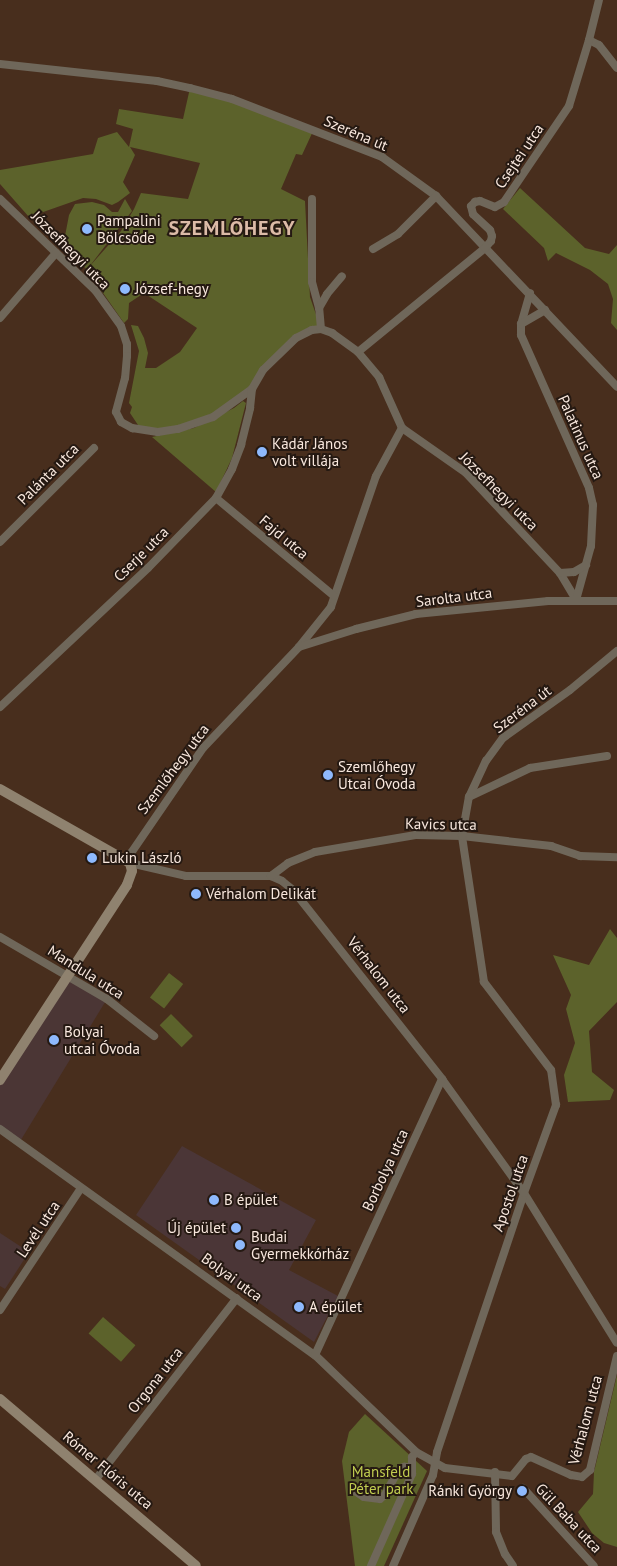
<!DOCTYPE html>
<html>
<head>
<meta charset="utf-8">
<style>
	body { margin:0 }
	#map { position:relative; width:617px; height:1566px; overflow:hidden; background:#482e1d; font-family:"PT Sans",sans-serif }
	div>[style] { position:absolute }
	.education>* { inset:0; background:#4b3635 }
	.medical>* { inset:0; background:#4b3637 }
	.green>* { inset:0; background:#5c622b; transform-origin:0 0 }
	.street>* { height:8px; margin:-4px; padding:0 4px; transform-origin:4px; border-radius:4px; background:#6f675a }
	.secondary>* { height:10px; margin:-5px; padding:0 5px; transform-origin:5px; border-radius:5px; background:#8f826f }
	.dots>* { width:14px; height:14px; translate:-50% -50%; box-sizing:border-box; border:2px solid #251912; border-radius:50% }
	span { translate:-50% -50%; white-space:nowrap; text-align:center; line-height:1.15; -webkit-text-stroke:4px #251912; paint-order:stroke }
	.street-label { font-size:15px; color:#f9e8de }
	.poi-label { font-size:15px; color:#f9e8de }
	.left { translate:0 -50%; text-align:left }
	.right { translate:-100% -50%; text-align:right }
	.park-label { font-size:15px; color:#c1cd50 }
	.district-label { font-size:20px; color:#dcbba7; font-weight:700; letter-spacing:1px }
</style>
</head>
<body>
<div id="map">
	<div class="education">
		<i style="clip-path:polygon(67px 975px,107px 999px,19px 1143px,0 1129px,0 1080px)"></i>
		<i style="clip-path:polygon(0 1233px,29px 1252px,5px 1289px,0 1286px)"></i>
	</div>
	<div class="medical">
		<i style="clip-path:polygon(182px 1146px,316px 1220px,289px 1270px,338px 1296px,314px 1342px,136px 1215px)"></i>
	</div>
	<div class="green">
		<i style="clip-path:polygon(190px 88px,314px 129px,302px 155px,296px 154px,281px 189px,305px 201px,310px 297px,321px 329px,312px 330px,278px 353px,252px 389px,233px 404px,178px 429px,142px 431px,130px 413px,132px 407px,129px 403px,139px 351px,131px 325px,138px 326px,144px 338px,148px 353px,145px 368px,156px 368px,180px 352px,197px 328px,144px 293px,129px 303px,128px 319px,124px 323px,87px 270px,66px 246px,65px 236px,69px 215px,75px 204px,92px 202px,104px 205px,112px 212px,118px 212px,125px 199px,132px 211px,89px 267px,121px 231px,134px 209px,141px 193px,188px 199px,200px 163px,130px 147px,135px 155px,123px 182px,130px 193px,118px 202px,112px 205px,96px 199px,83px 198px,29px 217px,0 184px,0 170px,93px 154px,98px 138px,117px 132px,129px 147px,133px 129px,116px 124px,119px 109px,183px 119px)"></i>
		<i style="clip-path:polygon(520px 188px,585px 248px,609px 254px,617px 245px,617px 330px,611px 323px,613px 299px,608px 284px,590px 270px,556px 253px,548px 261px,544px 248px,503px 209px)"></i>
		<i style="clip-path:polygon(243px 401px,246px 403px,232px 458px,216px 492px,152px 437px,194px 428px,234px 408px)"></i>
		<i style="clip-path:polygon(610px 929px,617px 938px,617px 1002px,589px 1031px,592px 1072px,614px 1090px,610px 1100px,568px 1102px,564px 1075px,575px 1043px,566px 1009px,571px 995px,553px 955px,589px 965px)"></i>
		<i style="left:169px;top:973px;width:18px;height:31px;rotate:38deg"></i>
		<i style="left:171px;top:1014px;width:31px;height:16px;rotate:45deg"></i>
		<i style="left:103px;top:1317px;width:43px;height:22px;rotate:41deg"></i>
		<i style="clip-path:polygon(617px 1375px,617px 1547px,604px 1543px,592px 1533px,578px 1512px,593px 1494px,594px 1472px)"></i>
		<i style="clip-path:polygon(365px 1414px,427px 1471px,384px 1566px,355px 1566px,342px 1461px,349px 1432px)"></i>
	</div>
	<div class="street">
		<i style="left:589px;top:40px;width:11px;rotate:27deg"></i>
		<i style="left:599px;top:45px;width:29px;rotate:52deg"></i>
		<i style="left:0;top:64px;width:158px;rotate:6.2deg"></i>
		<i style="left:157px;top:81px;width:34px;rotate:12deg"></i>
		<i style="left:190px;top:88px;width:43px;rotate:14.7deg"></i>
		<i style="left:232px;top:99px;width:161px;rotate:21.1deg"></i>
		<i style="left:382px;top:157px;width:67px;rotate:35.8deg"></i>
		<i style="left:436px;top:196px;width:263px;rotate:46.5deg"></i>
		<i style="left:0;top:199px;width:132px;rotate:43.8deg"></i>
		<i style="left:95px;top:290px;width:44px;rotate:54.2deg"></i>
		<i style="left:121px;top:326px;width:19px;rotate:72deg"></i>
		<i style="left:127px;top:344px;width:12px;rotate:90deg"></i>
		<i style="left:127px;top:356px;width:22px;rotate:95deg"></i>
		<i style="left:125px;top:378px;width:35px;rotate:105deg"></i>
		<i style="left:116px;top:412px;width:11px;rotate:63deg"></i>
		<i style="left:121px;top:422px;width:13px;rotate:29deg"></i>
		<i style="left:132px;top:428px;width:26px;rotate:9deg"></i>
		<i style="left:158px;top:432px;width:20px;rotate:-9deg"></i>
		<i style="left:178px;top:429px;width:37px;rotate:-19deg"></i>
		<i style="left:213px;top:417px;width:48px;rotate:-35.7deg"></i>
		<i style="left:252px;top:389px;width:22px;rotate:-60deg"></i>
		<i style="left:263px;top:370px;width:46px;rotate:-44.1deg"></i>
		<i style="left:296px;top:338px;width:18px;rotate:-27deg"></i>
		<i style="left:312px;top:330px;width:9px;rotate:-6deg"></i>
		<i style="left:321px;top:329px;width:12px;rotate:20deg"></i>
		<i style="left:332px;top:333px;width:32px;rotate:36deg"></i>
		<i style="left:358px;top:352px;width:33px;rotate:50deg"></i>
		<i style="left:379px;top:377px;width:56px;rotate:65.7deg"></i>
		<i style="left:402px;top:428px;width:78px;rotate:35.1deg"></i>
		<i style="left:466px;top:473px;width:137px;rotate:46.8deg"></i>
		<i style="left:560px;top:573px;width:31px;rotate:59deg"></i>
		<i style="left:312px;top:199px;width:83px;rotate:90deg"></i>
		<i style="left:312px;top:282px;width:27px;rotate:75deg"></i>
		<i style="left:373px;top:249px;width:29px;rotate:-31deg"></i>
		<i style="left:398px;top:234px;width:54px;rotate:-45deg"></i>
		<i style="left:530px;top:293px;width:32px;rotate:106deg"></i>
		<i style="left:521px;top:324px;width:11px;rotate:90deg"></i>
		<i style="left:521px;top:335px;width:167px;rotate:66deg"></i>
		<i style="left:589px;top:488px;width:17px;rotate:77deg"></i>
		<i style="left:593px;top:505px;width:41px;rotate:92.8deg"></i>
		<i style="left:591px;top:546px;width:56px;rotate:105.5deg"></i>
		<i style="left:0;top:318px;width:86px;rotate:-49.3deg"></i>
		<i style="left:521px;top:324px;width:28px;rotate:-30deg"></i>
		<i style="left:321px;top:329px;width:21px;rotate:-95deg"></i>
		<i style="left:319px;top:308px;width:16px;rotate:-60deg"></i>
		<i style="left:327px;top:294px;width:23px;rotate:-50deg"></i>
		<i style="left:358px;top:352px;width:164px;rotate:-39.3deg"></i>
		<i style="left:485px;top:248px;width:9px;rotate:-49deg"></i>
		<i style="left:491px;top:241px;width:5px;rotate:-79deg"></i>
		<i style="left:492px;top:236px;width:6px;rotate:-108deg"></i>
		<i style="left:490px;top:230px;width:23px;rotate:-137deg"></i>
		<i style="left:473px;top:214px;width:8px;rotate:-104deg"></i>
		<i style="left:471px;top:206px;width:6px;rotate:-45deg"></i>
		<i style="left:475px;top:202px;width:5px;rotate:-11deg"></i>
		<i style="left:480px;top:201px;width:16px;rotate:22deg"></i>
		<i style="left:495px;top:207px;width:10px;rotate:-29deg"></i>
		<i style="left:504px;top:202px;width:116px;rotate:-55.9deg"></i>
		<i style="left:569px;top:106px;width:69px;rotate:-73.1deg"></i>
		<i style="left:589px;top:40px;width:41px;rotate:-76deg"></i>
		<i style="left:402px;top:428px;width:55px;rotate:118.4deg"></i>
		<i style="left:376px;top:476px;width:139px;rotate:109deg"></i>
		<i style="left:331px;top:607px;width:51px;rotate:128.7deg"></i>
		<i style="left:299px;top:647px;width:139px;rotate:133.5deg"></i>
		<i style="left:203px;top:748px;width:127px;rotate:124.4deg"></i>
		<i style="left:131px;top:853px;width:10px;rotate:96deg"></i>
		<i style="left:130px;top:863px;width:57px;rotate:13.1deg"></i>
		<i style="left:186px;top:876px;width:85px"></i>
		<i style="left:271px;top:876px;width:12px;rotate:24deg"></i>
		<i style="left:282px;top:881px;width:14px;rotate:39deg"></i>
		<i style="left:293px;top:890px;width:241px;rotate:51.7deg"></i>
		<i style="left:442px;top:1079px;width:140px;rotate:54.3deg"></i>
		<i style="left:524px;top:1193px;width:176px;rotate:58.2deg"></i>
		<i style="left:216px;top:498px;width:153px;rotate:39.7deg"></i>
		<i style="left:0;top:542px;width:133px;rotate:-45deg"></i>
		<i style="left:560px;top:573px;width:14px;rotate:-4deg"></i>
		<i style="left:574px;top:572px;width:14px;rotate:-30deg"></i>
		<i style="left:299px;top:647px;width:60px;rotate:-17.5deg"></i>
		<i style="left:356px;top:629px;width:62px;rotate:-14deg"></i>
		<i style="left:416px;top:614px;width:133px;rotate:-5.6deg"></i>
		<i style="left:548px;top:601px;width:69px"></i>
		<i style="left:0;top:707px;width:203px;rotate:-43.2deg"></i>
		<i style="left:148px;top:568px;width:98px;rotate:-45.8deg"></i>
		<i style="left:216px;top:498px;width:33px;rotate:-61deg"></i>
		<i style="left:232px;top:469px;width:26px;rotate:-69deg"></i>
		<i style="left:241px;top:445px;width:38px;rotate:-76deg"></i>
		<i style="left:250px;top:408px;width:19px;rotate:-84deg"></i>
		<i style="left:469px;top:797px;width:68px;rotate:-25.4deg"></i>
		<i style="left:530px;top:768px;width:78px;rotate:-8.9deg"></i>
		<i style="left:271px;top:876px;width:21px;rotate:-37deg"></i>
		<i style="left:288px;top:863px;width:29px;rotate:-22deg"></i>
		<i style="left:315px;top:852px;width:102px;rotate:-9.6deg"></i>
		<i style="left:416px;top:835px;width:46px;rotate:1.2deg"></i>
		<i style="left:462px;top:836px;width:90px;rotate:6.4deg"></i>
		<i style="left:551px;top:846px;width:31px;rotate:19deg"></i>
		<i style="left:580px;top:856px;width:37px;rotate:2deg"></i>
		<i style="left:0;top:937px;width:124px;rotate:30.1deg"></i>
		<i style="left:107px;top:999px;width:60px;rotate:38.2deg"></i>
		<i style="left:0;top:1129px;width:388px;rotate:35.7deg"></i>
		<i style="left:315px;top:1355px;width:140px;rotate:43.8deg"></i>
		<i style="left:416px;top:1452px;width:33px;rotate:29deg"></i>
		<i style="left:445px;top:1468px;width:67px;rotate:6.8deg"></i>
		<i style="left:512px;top:1476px;width:22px;rotate:-51deg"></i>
		<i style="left:526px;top:1459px;width:5px;rotate:-22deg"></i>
		<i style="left:531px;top:1457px;width:44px;rotate:24.2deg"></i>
		<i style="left:571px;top:1475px;width:11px;rotate:10deg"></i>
		<i style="left:582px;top:1477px;width:11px;rotate:-41deg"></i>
		<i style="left:590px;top:1470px;width:117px;rotate:-76.7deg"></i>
		<i style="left:0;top:1310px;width:146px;rotate:-56.4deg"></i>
		<i style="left:315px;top:1355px;width:304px;rotate:-65.3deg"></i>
		<i style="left:495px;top:1472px;width:60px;rotate:89deg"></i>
		<i style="left:496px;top:1532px;width:24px;rotate:68deg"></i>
		<i style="left:505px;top:1554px;width:14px;rotate:56deg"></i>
		<i style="left:96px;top:1479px;width:229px;rotate:-52.1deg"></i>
		<i style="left:523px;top:1488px;width:105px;rotate:47.7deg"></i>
		<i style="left:352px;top:1489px;width:14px;rotate:34deg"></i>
		<i style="left:364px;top:1497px;width:16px;rotate:7deg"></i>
		<i style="left:380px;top:1499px;width:6px;rotate:-39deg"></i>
		<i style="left:385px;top:1495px;width:26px;rotate:-62deg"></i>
		<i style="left:397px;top:1472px;width:9px;rotate:-36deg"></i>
		<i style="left:404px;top:1467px;width:7px"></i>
		<i style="left:371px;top:1566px;width:101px;rotate:-66deg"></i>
		<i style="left:412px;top:1474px;width:17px;rotate:-90deg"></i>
		<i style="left:412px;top:1457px;width:6px;rotate:-51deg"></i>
		<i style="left:393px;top:1566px;width:99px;rotate:-66.3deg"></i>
		<i style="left:433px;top:1475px;width:23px;rotate:-80deg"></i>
		<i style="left:437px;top:1452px;width:273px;rotate:-71.4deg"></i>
		<i style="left:524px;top:1193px;width:94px;rotate:-70deg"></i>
		<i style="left:556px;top:1105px;width:35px;rotate:-98deg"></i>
		<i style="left:551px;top:1070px;width:111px;rotate:-127.3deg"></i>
		<i style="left:484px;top:982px;width:148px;rotate:-98.6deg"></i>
		<i style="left:462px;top:836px;width:40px;rotate:-80deg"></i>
		<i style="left:469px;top:797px;width:40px;rotate:-65deg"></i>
		<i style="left:486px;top:761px;width:29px;rotate:-54deg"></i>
		<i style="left:503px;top:738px;width:82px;rotate:-35.6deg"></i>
		<i style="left:570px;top:690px;width:61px;rotate:-39.7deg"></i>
	</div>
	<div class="secondary">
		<i style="left:0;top:789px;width:150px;rotate:29.6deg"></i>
		<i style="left:130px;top:863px;width:8px;rotate:76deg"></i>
		<i style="left:132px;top:871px;width:15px;rotate:110deg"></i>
		<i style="left:127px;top:885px;width:233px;rotate:123.1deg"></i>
		<i style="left:0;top:1399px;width:257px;rotate:40.4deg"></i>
	</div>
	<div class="dots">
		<i style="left:87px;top:229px;background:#8eb9fd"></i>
		<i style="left:125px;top:289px;background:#8eb9fd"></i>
		<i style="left:262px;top:452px;background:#8eb9fd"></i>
		<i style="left:328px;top:775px;background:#8eb9fd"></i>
		<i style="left:92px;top:858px;background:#8eb9fd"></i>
		<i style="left:196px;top:894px;background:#8eb9fd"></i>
		<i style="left:54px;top:1040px;background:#8eb9fd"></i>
		<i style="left:214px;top:1200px;background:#8eb9fd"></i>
		<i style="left:236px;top:1228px;background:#8eb9fd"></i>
		<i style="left:240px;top:1245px;background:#8eb9fd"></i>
		<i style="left:299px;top:1307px;background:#8eb9fd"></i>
		<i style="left:522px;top:1491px;background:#8eb9fd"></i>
	</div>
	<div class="street-label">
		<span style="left:356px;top:133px;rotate:23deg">Szeréna út</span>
		<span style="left:519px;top:156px;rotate:-56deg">Csejtei utca</span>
		<span style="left:71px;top:250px;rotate:45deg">Józsefhegyi utca</span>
		<span style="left:581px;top:437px;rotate:66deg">Palatinus utca</span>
		<span style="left:48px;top:474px;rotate:-45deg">Palánta utca</span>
		<span style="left:499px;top:491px;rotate:45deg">Józsefhegyi utca</span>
		<span style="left:284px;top:537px;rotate:40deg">Fajd utca</span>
		<span style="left:141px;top:554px;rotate:-45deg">Cserje utca</span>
		<span style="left:454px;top:597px;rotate:-7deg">Sarolta utca</span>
		<span style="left:522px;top:709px;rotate:-37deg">Szeréna út</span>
		<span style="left:173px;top:769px;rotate:-53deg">Szemlőhegy utca</span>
		<span style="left:441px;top:824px;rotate:1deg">Kavics utca</span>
		<span style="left:86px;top:972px;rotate:32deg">Mandula utca</span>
		<span style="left:379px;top:975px;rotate:52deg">Vérhalom utca</span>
		<span style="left:385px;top:1170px;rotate:-65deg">Borbolya utca</span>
		<span style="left:510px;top:1193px;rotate:-71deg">Apostol utca</span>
		<span style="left:38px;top:1229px;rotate:-56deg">Levél utca</span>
		<span style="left:232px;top:1277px;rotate:36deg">Bolyai utca</span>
		<span style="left:155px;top:1380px;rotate:-52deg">Orgona utca</span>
		<span style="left:585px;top:1420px;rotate:-75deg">Vérhalom utca</span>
		<span style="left:108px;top:1470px;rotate:40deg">Rómer Flóris utca</span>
		<span style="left:569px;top:1518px;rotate:47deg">Gül Baba utca</span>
	</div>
	<div class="poi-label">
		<span class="left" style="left:97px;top:229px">Pampalini<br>Bölcsőde</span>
		<span class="left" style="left:135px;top:289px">József-hegy</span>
		<span class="left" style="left:272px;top:452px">Kádár János<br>volt villája</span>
		<span class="left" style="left:338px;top:775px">Szemlőhegy<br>Utcai Óvoda</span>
		<span class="left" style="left:102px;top:858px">Lukin László</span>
		<span class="left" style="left:206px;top:894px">Vérhalom Delikát</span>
		<span class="left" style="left:64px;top:1040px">Bolyai<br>utcai Óvoda</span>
		<span class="left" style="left:224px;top:1200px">B épület</span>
		<span class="right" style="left:226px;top:1228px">Új épület</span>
		<span class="left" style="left:251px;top:1245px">Budai<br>Gyermekkórház</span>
		<span class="left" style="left:309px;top:1307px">A épület</span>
		<span class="right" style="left:512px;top:1491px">Ránki György</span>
	</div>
	<div class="park-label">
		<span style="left:381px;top:1480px">Mansfeld<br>Péter park</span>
	</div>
	<div class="district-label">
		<span style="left:232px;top:228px">SZEMLŐHEGY</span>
	</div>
</div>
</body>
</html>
